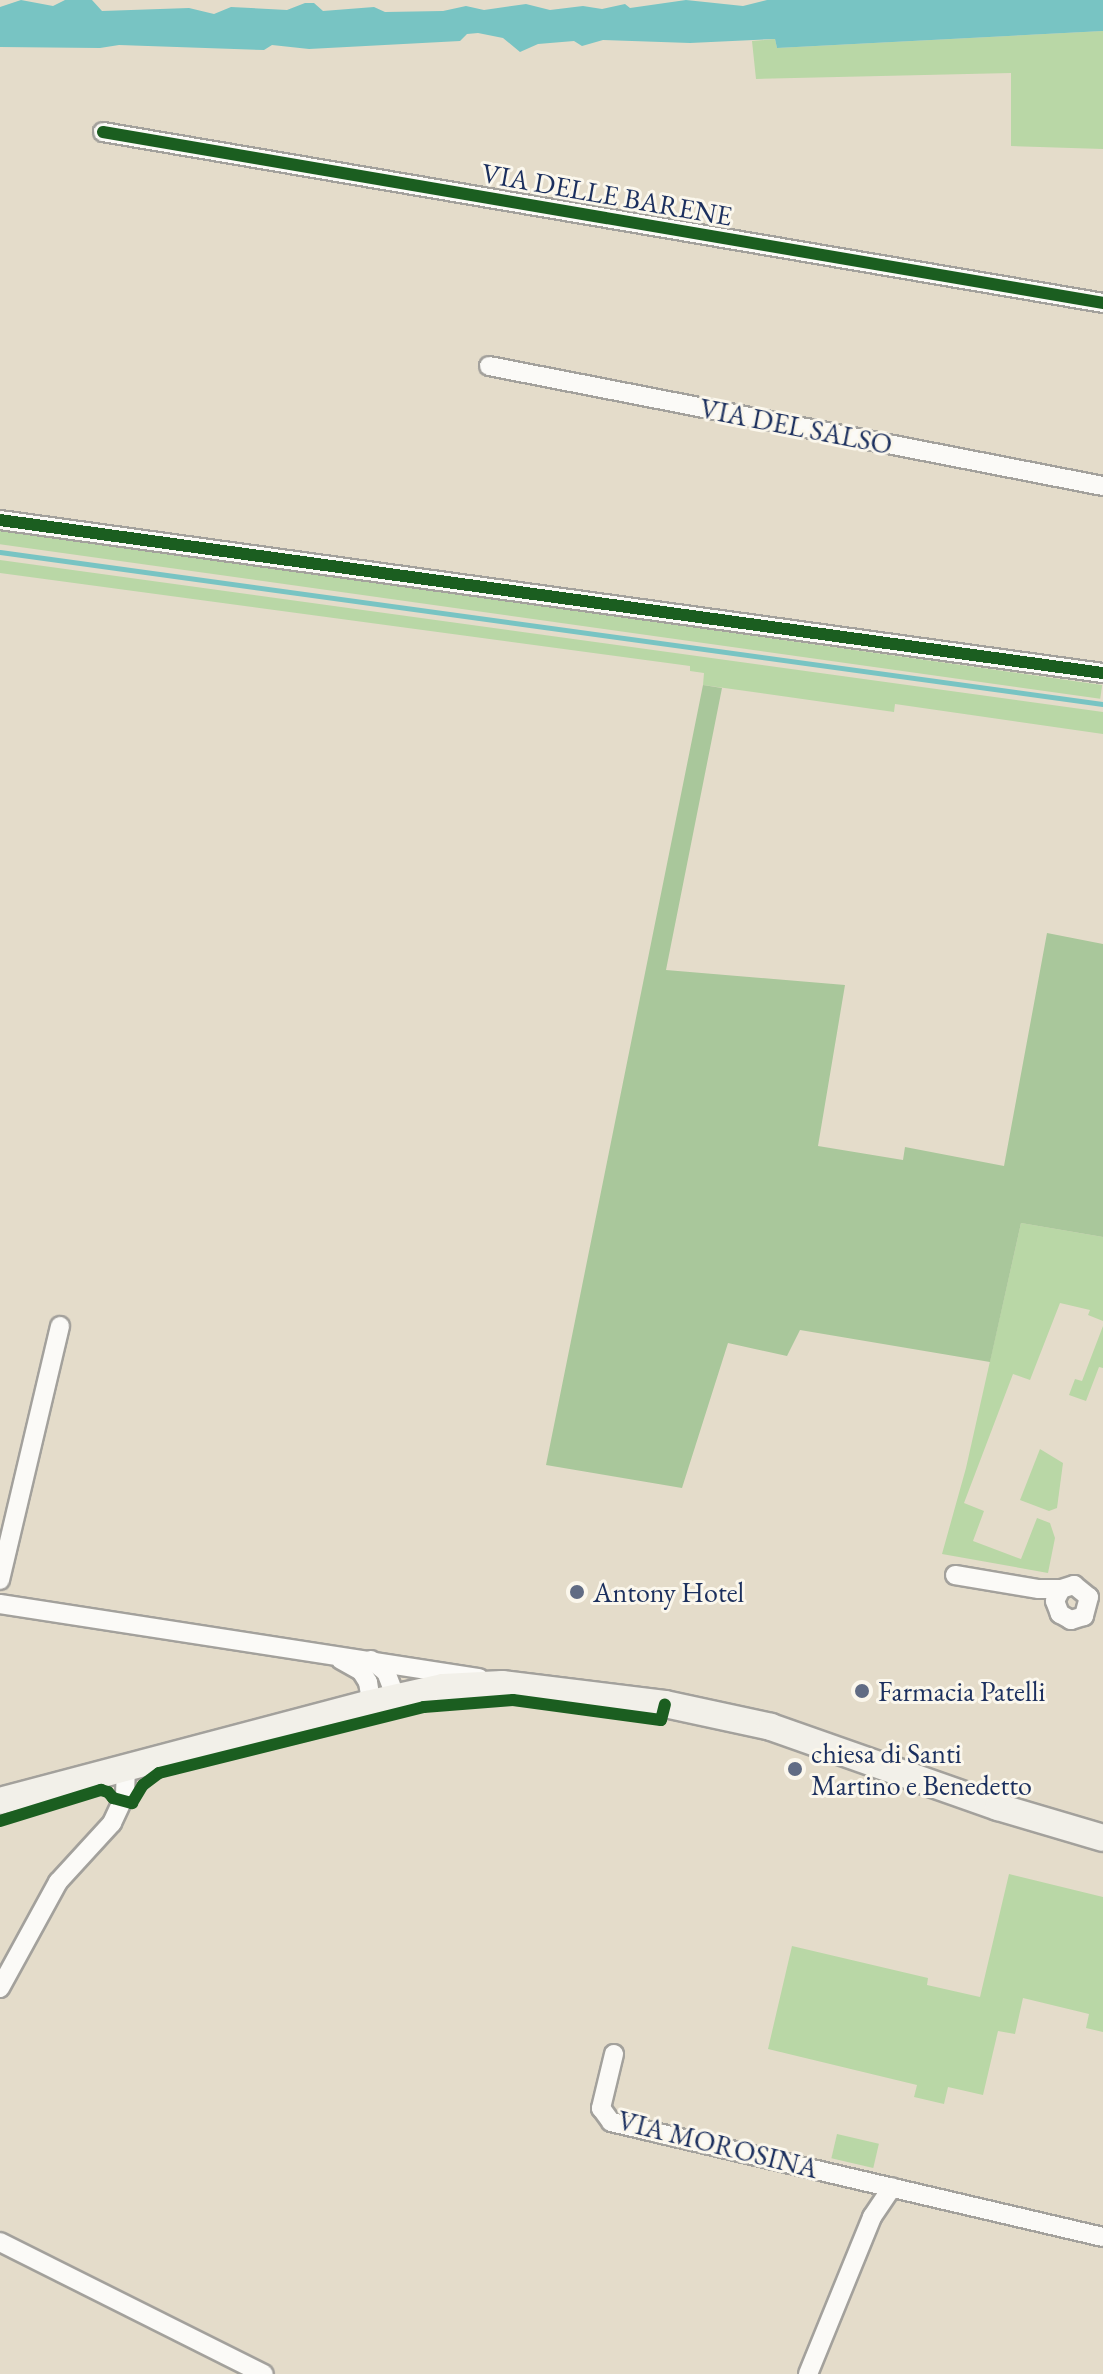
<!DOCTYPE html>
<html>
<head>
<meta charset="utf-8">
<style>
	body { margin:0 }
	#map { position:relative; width:1103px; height:2374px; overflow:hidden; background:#e4dcca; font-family:"EB Garamond",serif }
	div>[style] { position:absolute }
	.green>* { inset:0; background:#b9d7a6; transform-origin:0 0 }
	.forest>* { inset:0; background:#a9c79b }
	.water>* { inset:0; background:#78c4c3 }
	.stream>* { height:5px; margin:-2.5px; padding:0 2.5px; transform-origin:2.5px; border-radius:2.5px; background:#78c4c3 }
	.roads { filter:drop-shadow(2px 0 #a3a19c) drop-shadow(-2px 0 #a3a19c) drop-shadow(0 2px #a3a19c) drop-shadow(0 -2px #a3a19c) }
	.minor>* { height:18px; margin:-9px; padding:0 9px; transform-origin:9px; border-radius:9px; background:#fbfaf7 }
	.secondary>* { height:26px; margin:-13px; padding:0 13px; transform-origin:13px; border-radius:13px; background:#f2f0e9 }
	.cycleway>* { height:12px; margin:-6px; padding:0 6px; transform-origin:6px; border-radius:6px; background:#1b5e20 }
	.dots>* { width:22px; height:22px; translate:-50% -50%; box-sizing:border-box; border:4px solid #fbf7ec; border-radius:50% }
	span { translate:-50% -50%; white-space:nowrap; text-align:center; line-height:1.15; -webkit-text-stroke:6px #fbf7ec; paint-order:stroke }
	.street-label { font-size:28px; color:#1b2f5e }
	.poi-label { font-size:28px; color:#1b2f5e }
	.left { translate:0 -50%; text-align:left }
</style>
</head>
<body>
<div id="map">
	<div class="green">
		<i style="clip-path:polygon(1103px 31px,1103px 149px,1011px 146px,1011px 73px,756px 79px,752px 41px,775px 39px,777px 48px)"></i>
		<i style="left:0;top:530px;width:1113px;height:14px;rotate:8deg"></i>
		<i style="clip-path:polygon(0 560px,1103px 712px,1103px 734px,895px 704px,894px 712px,703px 685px,704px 673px,690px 671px,690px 666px,0 573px)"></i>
		<i style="clip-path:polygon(1021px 1223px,1103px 1237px,1103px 1321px,1088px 1315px,1090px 1310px,1060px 1303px,1030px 1380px,1013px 1374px,964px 1503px,984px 1511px,973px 1541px,1021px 1559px,1037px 1518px,1050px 1523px,1055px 1538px,1048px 1573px,942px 1554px,966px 1468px)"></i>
		<i style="clip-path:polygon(1103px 1326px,1103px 1368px,1099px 1367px,1086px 1401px,1069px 1395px,1075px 1379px,1082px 1381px)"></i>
		<i style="clip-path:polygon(1040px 1449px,1063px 1463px,1057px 1508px,1049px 1511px,1020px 1500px)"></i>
		<i style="clip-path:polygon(1009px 1874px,1103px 1897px,1103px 2032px,1086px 2028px,1089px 2014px,1023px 1998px,1015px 2034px,998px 2031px,983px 2095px,948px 2087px,944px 2104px,914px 2097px,917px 2085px,768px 2049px,792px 1946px,928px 1978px,927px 1985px,980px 1997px)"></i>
		<i style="left:837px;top:2134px;width:43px;height:25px;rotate:13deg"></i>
	</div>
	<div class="forest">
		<i style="clip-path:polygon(703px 685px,722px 688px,666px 970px,845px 985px,818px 1146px,903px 1160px,905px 1147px,1004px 1166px,1047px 933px,1103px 944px,1103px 1237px,1021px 1223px,990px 1362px,800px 1330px,787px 1356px,728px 1343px,682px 1488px,546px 1465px)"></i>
	</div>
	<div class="water">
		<i style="clip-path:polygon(21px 0,53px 6px,65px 0,92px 0,102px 11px,189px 8px,214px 14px,231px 7px,287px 10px,305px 3px,314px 3px,323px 11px,374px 7px,385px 12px,443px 11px,466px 6px,484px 10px,526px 4px,550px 10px,583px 6px,602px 9px,625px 4px,630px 8px,686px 0,743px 6px,767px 0,1103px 0,1103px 31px,777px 48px,775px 39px,690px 43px,603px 40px,582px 46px,574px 41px,538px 44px,520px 52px,503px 38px,478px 33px,467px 34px,460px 41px,309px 49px,272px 45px,264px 50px,119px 45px,100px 48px,0 47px,0 7px)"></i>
	</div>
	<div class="stream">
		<i style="left:0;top:552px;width:1113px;rotate:7.85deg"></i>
	</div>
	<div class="roads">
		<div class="minor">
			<i style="left:103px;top:132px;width:1015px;rotate:9.7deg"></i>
			<i style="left:489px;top:366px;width:626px;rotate:11.06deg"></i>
			<i style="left:0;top:520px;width:1114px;rotate:7.9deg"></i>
			<i style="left:955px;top:1575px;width:85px;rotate:9.5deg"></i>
			<i style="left:1039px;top:1589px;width:22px"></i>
			<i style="left:1061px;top:1589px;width:14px;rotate:-17deg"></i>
			<i style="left:1074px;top:1585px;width:19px;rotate:39deg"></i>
			<i style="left:1089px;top:1597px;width:20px;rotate:105deg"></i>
			<i style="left:1084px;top:1616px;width:14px;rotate:163deg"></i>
			<i style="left:1071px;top:1620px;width:13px;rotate:-151deg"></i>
			<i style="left:1060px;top:1614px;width:14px;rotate:-111deg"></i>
			<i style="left:1055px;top:1601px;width:13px;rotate:-63deg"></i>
			<i style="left:0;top:1580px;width:261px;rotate:-76.7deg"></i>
			<i style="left:0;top:1604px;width:485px;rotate:8.8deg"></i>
			<i style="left:341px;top:1660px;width:23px;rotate:29deg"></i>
			<i style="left:361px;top:1671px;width:13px;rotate:58deg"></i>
			<i style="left:368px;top:1682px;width:12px;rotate:81deg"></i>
			<i style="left:370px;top:1694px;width:10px;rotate:107deg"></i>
			<i style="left:371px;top:1660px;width:19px;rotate:39deg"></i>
			<i style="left:386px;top:1672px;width:28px;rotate:69deg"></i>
			<i style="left:0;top:1988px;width:121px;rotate:-61.3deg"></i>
			<i style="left:58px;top:1882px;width:80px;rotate:-47.5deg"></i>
			<i style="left:112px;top:1823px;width:31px;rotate:-65deg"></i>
			<i style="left:125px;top:1795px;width:27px;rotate:-88deg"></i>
			<i style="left:614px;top:2054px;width:56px;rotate:103.5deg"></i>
			<i style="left:601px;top:2108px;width:17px;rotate:54deg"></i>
			<i style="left:611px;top:2122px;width:505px;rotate:13.16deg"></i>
			<i style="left:0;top:2242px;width:295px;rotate:26.6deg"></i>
			<i style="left:808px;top:2374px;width:170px;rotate:-67.8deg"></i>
			<i style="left:872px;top:2217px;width:36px;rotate:-56deg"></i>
		</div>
		<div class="secondary">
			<i style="left:0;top:1801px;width:380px;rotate:-14.8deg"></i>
			<i style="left:367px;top:1704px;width:78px;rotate:-12.6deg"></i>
			<i style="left:443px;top:1687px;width:59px;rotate:-2.9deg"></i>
			<i style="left:502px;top:1684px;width:164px;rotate:7deg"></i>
			<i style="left:665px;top:1704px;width:108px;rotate:12.2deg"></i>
			<i style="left:771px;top:1727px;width:241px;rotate:19.4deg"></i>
			<i style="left:998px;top:1807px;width:109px;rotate:16.4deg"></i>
		</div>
	</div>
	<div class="cycleway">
		<i style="left:103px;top:132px;width:1015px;rotate:9.7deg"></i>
		<i style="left:0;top:520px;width:1114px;rotate:7.9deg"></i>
		<i style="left:0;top:1821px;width:106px;rotate:-17.1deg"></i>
		<i style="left:101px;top:1790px;width:7px;rotate:16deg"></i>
		<i style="left:108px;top:1792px;width:8px;rotate:50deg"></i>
		<i style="left:113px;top:1798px;width:20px;rotate:15deg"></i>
		<i style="left:132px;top:1803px;width:21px;rotate:-59deg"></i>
		<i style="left:143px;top:1785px;width:20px;rotate:-37deg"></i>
		<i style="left:159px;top:1773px;width:273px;rotate:-14deg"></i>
		<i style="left:424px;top:1707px;width:89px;rotate:-4.5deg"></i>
		<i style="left:513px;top:1700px;width:149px;rotate:7.7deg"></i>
		<i style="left:661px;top:1720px;width:16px;rotate:-76deg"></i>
	</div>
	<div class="dots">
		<i style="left:577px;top:1592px;background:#616c84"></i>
		<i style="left:862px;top:1691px;background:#616c84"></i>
		<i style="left:795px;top:1769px;background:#616c84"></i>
	</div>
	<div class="street-label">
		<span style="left:607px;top:194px;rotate:10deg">VIA DELLE BARENE</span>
		<span style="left:796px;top:426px;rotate:11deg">VIA DEL SALSO</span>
		<span style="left:718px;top:2144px;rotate:14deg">VIA MOROSINA</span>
	</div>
	<div class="poi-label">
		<span class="left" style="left:593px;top:1592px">Antony Hotel</span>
		<span class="left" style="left:878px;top:1691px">Farmacia Patelli</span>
		<span class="left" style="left:811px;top:1769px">chiesa di Santi<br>Martino e Benedetto</span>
	</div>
</div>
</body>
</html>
